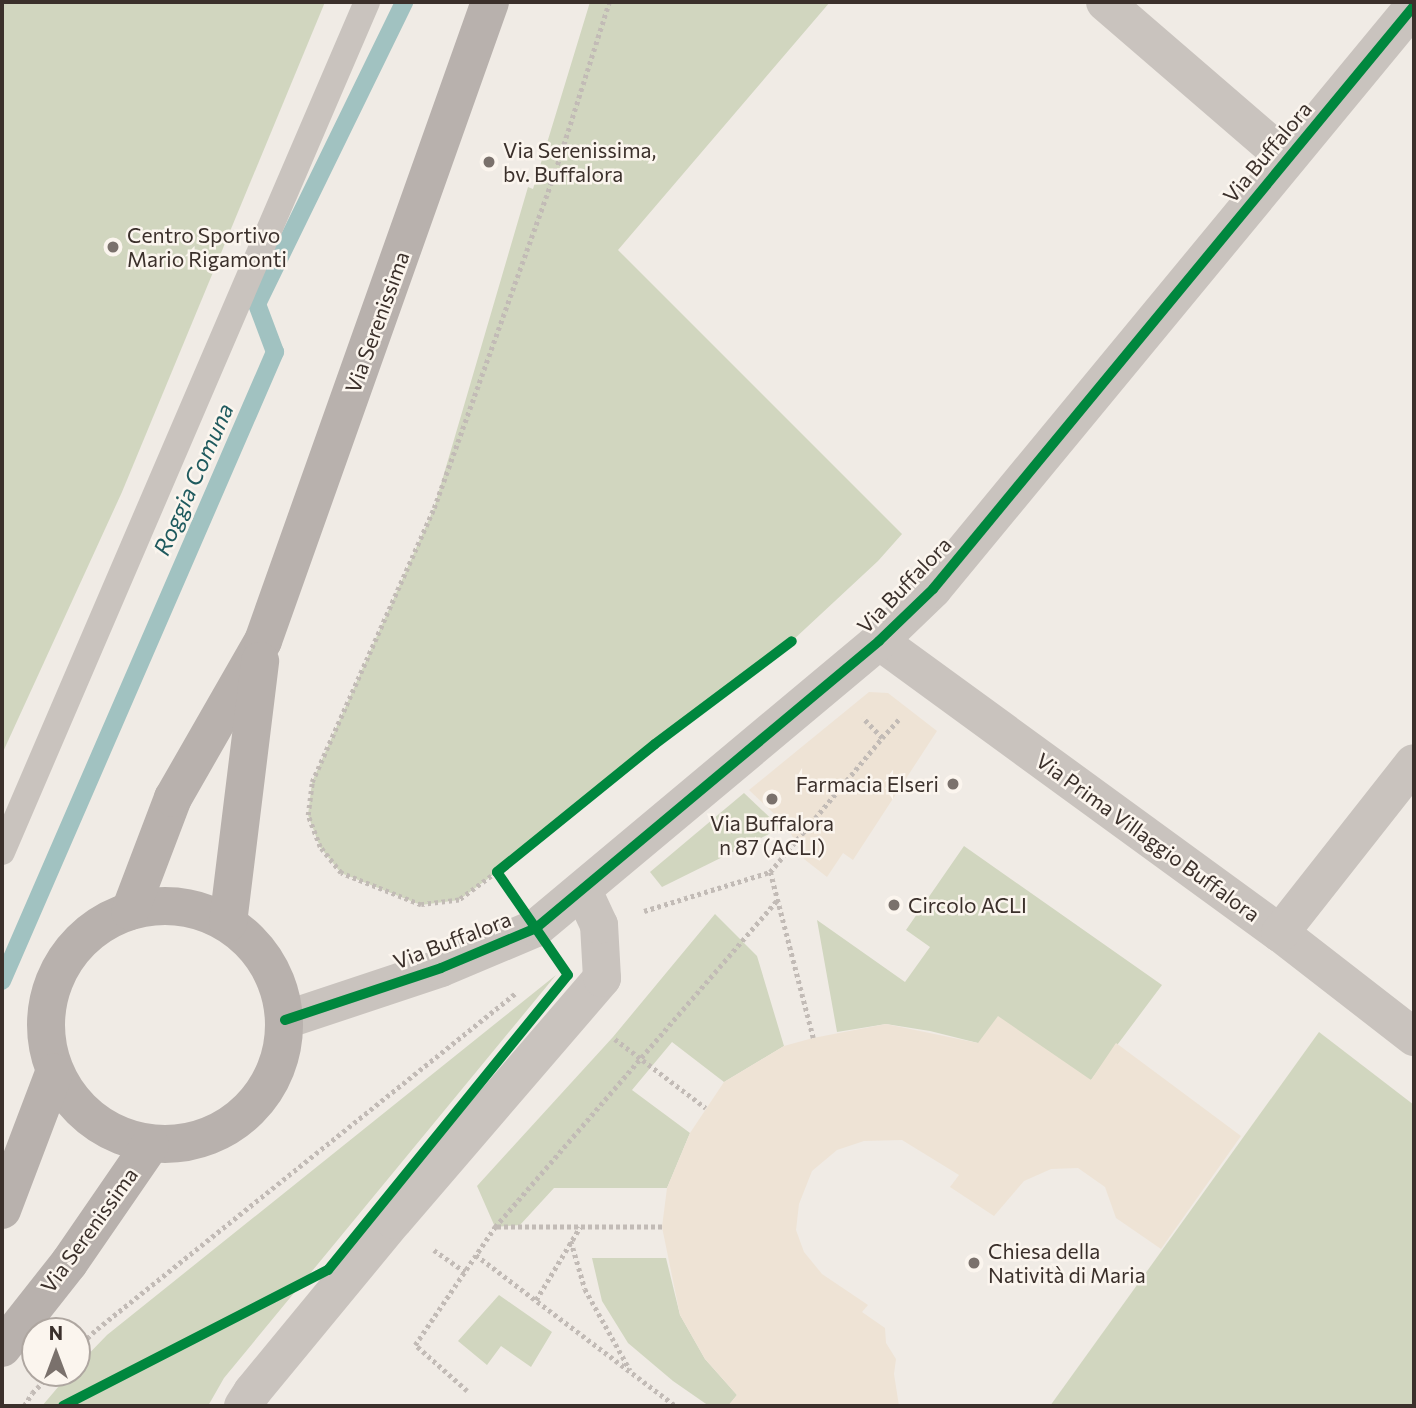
<!DOCTYPE html>
<html>
<head>
<meta charset="utf-8">
<style>
	body { margin:0 }
	#map { position:relative; width:1416px; height:1408px; overflow:hidden; background:#f0ebe5; font-family:Commissioner,sans-serif }
	div>[style] { position:absolute }
	.green>* { inset:0; background:#d1d6bf }
	.plaza>* { inset:0; background:#eee3d5 }
	.stream>* { height:18px; margin:-9px; padding:0 9px; transform-origin:9px; border-radius:9px; background:#a1c2c1 }
	.path>* { height:4.5px; margin-top:-2.25px; transform-origin:0; background:repeating-linear-gradient(90deg,#c2bbb6 0 3.5px,transparent 0 7px) }
	.lane>* { height:26px; margin:-13px; padding:0 13px; transform-origin:13px; border-radius:13px; background:#c9c3be }
	.street>* { height:38px; margin:-19px; padding:0 19px; transform-origin:19px; border-radius:19px; background:#c9c3be }
	.primary>* { height:38px; margin:-19px; padding:0 19px; transform-origin:19px; border-radius:19px; background:#b8b1ad }
	.primary>.ring { margin:-19px; padding:0; box-sizing:content-box; background:none; border:38px solid #b8b1ad; border-radius:50% }
	.cycleway>* { height:10px; margin:-5px; padding:0 5px; transform-origin:5px; border-radius:5px; background:#00873e }
	.dots>* { width:19px; height:19px; translate:-50% -50%; box-sizing:border-box; border:4px solid #fbf5ee; border-radius:50% }
	span { translate:-50% -50%; white-space:nowrap; text-align:center; line-height:1.15; -webkit-text-stroke:5px #fbf5ee; paint-order:stroke }
	.poi-label { font-size:21px; color:#3b302b }
	.left { translate:0 -50%; text-align:left }
	.right { translate:-100% -50%; text-align:right }
	.street-label { font-size:21px; color:#3b302b }
	.water-label { font-size:23px; color:#1f5a5e; font-style:italic }
	.frame { position:absolute; inset:0; border:4px solid #3b302b; pointer-events:none }
	.north { position:absolute; left:21px; top:1317px; width:70px; height:70px; box-sizing:border-box; background:#fbf5ee; border:2px solid #aea6a0; border-radius:50%; rotate:0deg; font-size:19px; font-weight:700; line-height:28px; text-align:center; color:#3b302b }
	.north::after { content:''; display:block; margin:auto; width:24px; height:32px; background:#7a716c; clip-path:polygon(50% 0,100% 100%,50% 72%,0 100%) }
</style>
</head>
<body>
<div id="map">
	<div class="green">
		<i style="clip-path:polygon(2px 2px,325px 2px,122px 492px,2px 754px)"></i>
		<i style="clip-path:polygon(590px 2px,830px 2px,618px 250px,902px 534px,878px 561px,792px 641px,497px 872px,459px 900px,421px 905px,341px 873px,320px 847px,308px 815px,312px 782px,434px 508px,528px 187px,533px 189px)"></i>
		<i style="clip-path:polygon(744px 793px,781px 828px,662px 887px,650px 872px)"></i>
		<i style="clip-path:polygon(964px 846px,1162px 985px,1091px 1080px,978px 1043px,930px 1031px,886px 1024px,837px 1032px,817px 920px,905px 982px,930px 947px,906px 930px)"></i>
		<i style="clip-path:polygon(715px 914px,757px 956px,784px 1046px,724px 1082px,672px 1042px,632px 1090px,690px 1133px,667px 1188px,554px 1188px,520px 1225px,495px 1227px,477px 1186px,613px 1037px)"></i>
		<i style="clip-path:polygon(556px 975px,224px 1378px,208px 1406px,42px 1406px,70px 1373px,77px 1373px,77px 1366px,107px 1335px)"></i>
		<i style="clip-path:polygon(1319px 1032px,1414px 1105px,1414px 1406px,1050px 1406px)"></i>
		<i style="clip-path:polygon(592px 1258px,666px 1258px,680px 1315px,705px 1359px,737px 1395px,728px 1406px,709px 1406px,673px 1381px,628px 1343px,602px 1301px)"></i>
		<i style="clip-path:polygon(499px 1295px,552px 1332px,531px 1367px,501px 1346px,487px 1365px,458px 1341px)"></i>
	</div>
	<div class="plaza">
		<i style="clip-path:polygon(869px 692px,888px 693px,937px 731px,853px 860px,843px 853px,827px 877px,804px 859px,787px 826px,749px 790px)"></i>
		<i style="clip-path:polygon(998px 1016px,1091px 1080px,1116px 1043px,1241px 1136px,1161px 1249px,1116px 1218px,1105px 1187px,1078px 1168px,1051px 1169px,1024px 1181px,994px 1216px,950px 1187px,959px 1175px,902px 1140px,864px 1141px,837px 1150px,812px 1171px,799px 1204px,796px 1230px,804px 1252px,822px 1274px,868px 1305px,862px 1312px,885px 1328px,886px 1343px,896px 1359px,894px 1374px,899px 1406px,728px 1406px,737px 1395px,705px 1359px,680px 1315px,662px 1227px,667px 1188px,690px 1133px,724px 1082px,784px 1046px,813px 1038px,886px 1024px,978px 1043px)"></i>
	</div>
	<div class="stream">
		<i style="left:2px;top:981px;width:686px;rotate:-66.54deg"></i>
		<i style="left:275px;top:352px;width:51px;rotate:-110.6deg"></i>
		<i style="left:257px;top:304px;width:336px;rotate:-64deg"></i>
	</div>
	<div class="path">
		<i style="left:882px;top:738px;width:27px;rotate:-48deg"></i>
		<i style="left:497px;top:872px;width:47px;rotate:143.6deg"></i>
		<i style="left:459px;top:900px;width:38px;rotate:173deg"></i>
		<i style="left:421px;top:905px;width:86px;rotate:-158.2deg"></i>
		<i style="left:341px;top:873px;width:33px;rotate:-129deg"></i>
		<i style="left:320px;top:847px;width:34px;rotate:-111deg"></i>
		<i style="left:308px;top:815px;width:33px;rotate:-83deg"></i>
		<i style="left:312px;top:782px;width:300px;rotate:-66deg"></i>
		<i style="left:434px;top:508px;width:351px;rotate:-70.2deg"></i>
		<i style="left:553px;top:178px;width:185px;rotate:-72.3deg"></i>
		<i style="left:507px;top:886px;width:17px;rotate:-126deg"></i>
		<i style="left:497px;top:872px;width:203px;rotate:-39deg"></i>
		<i style="left:655px;top:744px;width:171px;rotate:-36.9deg"></i>
		<i style="left:644px;top:911px;width:132px;rotate:-17.2deg"></i>
		<i style="left:813px;top:1038px;width:171px;rotate:-104.5deg"></i>
		<i style="left:770px;top:872px;width:175px;rotate:-50.1deg"></i>
		<i style="left:882px;top:738px;width:28px;rotate:-134deg"></i>
		<i style="left:615px;top:1039px;width:114px;rotate:37.2deg"></i>
		<i style="left:662px;top:1227px;width:167px;rotate:180deg"></i>
		<i style="left:495px;top:1227px;width:432px;rotate:-49.2deg"></i>
		<i style="left:571px;top:1241px;width:50px;rotate:73.7deg"></i>
		<i style="left:585px;top:1289px;width:93px;rotate:60.9deg"></i>
		<i style="left:434px;top:1250px;width:38px;rotate:35deg"></i>
		<i style="left:476px;top:1255px;width:251px;rotate:37.1deg"></i>
		<i style="left:536px;top:1300px;width:85px;rotate:-58.9deg"></i>
		<i style="left:77px;top:1348px;width:28px;rotate:-44deg"></i>
		<i style="left:97px;top:1329px;width:538px;rotate:-38.74deg"></i>
		<i style="left:467px;top:1391px;width:69px;rotate:-138.5deg"></i>
		<i style="left:415px;top:1345px;width:143px;rotate:-55.9deg"></i>
		<i style="left:24px;top:1406px;width:15px;rotate:-58deg"></i>
		<i style="left:32px;top:1393px;width:28px;rotate:-45deg"></i>
		<i style="left:63px;top:1406px;width:218px;rotate:-27deg"></i>
	</div>
	<div class="lane">
		<i style="left:2px;top:852px;width:925px;rotate:-66.76deg"></i>
	</div>
	<div class="street">
		<i style="left:1105px;top:2px;width:239px;rotate:40.8deg"></i>
		<i style="left:879px;top:641px;width:496px;rotate:36.1deg"></i>
		<i style="left:1280px;top:933px;width:170px;rotate:37.8deg"></i>
		<i style="left:1280px;top:933px;width:216px;rotate:-51.8deg"></i>
		<i style="left:285px;top:1020px;width:164px;rotate:-18.4deg"></i>
		<i style="left:441px;top:968px;width:103px;rotate:-22.8deg"></i>
		<i style="left:536px;top:928px;width:447px;rotate:-39.9deg"></i>
		<i style="left:879px;top:641px;width:75px;rotate:-43.9deg"></i>
		<i style="left:933px;top:589px;width:756px;rotate:-50.48deg"></i>
		<i style="left:243px;top:1406px;width:17px;rotate:-57deg"></i>
		<i style="left:252px;top:1392px;width:223px;rotate:-50.5deg"></i>
		<i style="left:394px;top:1220px;width:319px;rotate:-49.3deg"></i>
		<i style="left:602px;top:978px;width:53px;rotate:-93.2deg"></i>
		<i style="left:599px;top:925px;width:38px;rotate:-115deg"></i>
	</div>
	<div class="primary">
		<i class="ring" style="left:46px;top:906px;width:200px;height:200px"></i>
		<i style="left:130px;top:911px;width:121px;rotate:-69.2deg"></i>
		<i style="left:173px;top:798px;width:181px;rotate:-60.2deg"></i>
		<i style="left:263px;top:641px;width:678px;rotate:-70.44deg"></i>
		<i style="left:228px;top:923px;width:264px;rotate:-83deg"></i>
		<i style="left:2px;top:1210px;width:147px;rotate:-69.2deg"></i>
		<i style="left:2px;top:1348px;width:108px;rotate:-51.8deg"></i>
		<i style="left:69px;top:1263px;width:143px;rotate:-55.5deg"></i>
	</div>
	<div class="cycleway">
		<i style="left:285px;top:1020px;width:164px;rotate:-18.4deg"></i>
		<i style="left:441px;top:968px;width:103px;rotate:-22.8deg"></i>
		<i style="left:536px;top:928px;width:447px;rotate:-39.9deg"></i>
		<i style="left:879px;top:641px;width:75px;rotate:-43.9deg"></i>
		<i style="left:933px;top:589px;width:756px;rotate:-50.48deg"></i>
		<i style="left:63px;top:1406px;width:298px;rotate:-27.2deg"></i>
		<i style="left:328px;top:1270px;width:380px;rotate:-50.9deg"></i>
		<i style="left:568px;top:975px;width:125px;rotate:-124.6deg"></i>
		<i style="left:497px;top:872px;width:203px;rotate:-39deg"></i>
		<i style="left:655px;top:744px;width:171px;rotate:-36.9deg"></i>
	</div>
	<div class="dots">
		<i style="left:489px;top:162px;background:#7a716c"></i>
		<i style="left:113px;top:247px;background:#7a716c"></i>
		<i style="left:953px;top:784px;background:#7a716c"></i>
		<i style="left:772px;top:799px;background:#7a716c"></i>
		<i style="left:894px;top:905px;background:#7a716c"></i>
		<i style="left:974px;top:1263px;background:#7a716c"></i>
	</div>
	<div class="poi-label">
		<span class="left" style="left:503px;top:162px">Via Serenissima,<br>bv. Buffalora</span>
		<span class="left" style="left:127px;top:247px">Centro Sportivo<br>Mario Rigamonti</span>
		<span class="right" style="left:939px;top:784px">Farmacia Elseri</span>
		<span style="left:772px;top:835px">Via Buffalora<br>n 87 (ACLI)</span>
		<span class="left" style="left:908px;top:905px">Circolo ACLI</span>
		<span class="left" style="left:988px;top:1263px">Chiesa della<br>Natività di Maria</span>
	</div>
	<div class="street-label">
		<span style="left:1267px;top:152px;rotate:-50deg">Via Buffalora</span>
		<span style="left:377px;top:322px;rotate:-70deg">Via Serenissima</span>
		<span style="left:904px;top:585px;rotate:-46deg">Via Buffalora</span>
		<span style="left:1148px;top:837px;rotate:36deg">Via Prima Villaggio Buffalora</span>
		<span style="left:452px;top:940px;rotate:-21deg">Via Buffalora</span>
		<span style="left:89px;top:1230px;rotate:-54deg">Via Serenissima</span>
	</div>
	<div class="water-label">
		<span style="left:193px;top:479px;rotate:-66deg">Roggia Comuna</span>
	</div>
	<div class="frame"></div>
	<div class="north">N</div>
</div>
</body>
</html>
